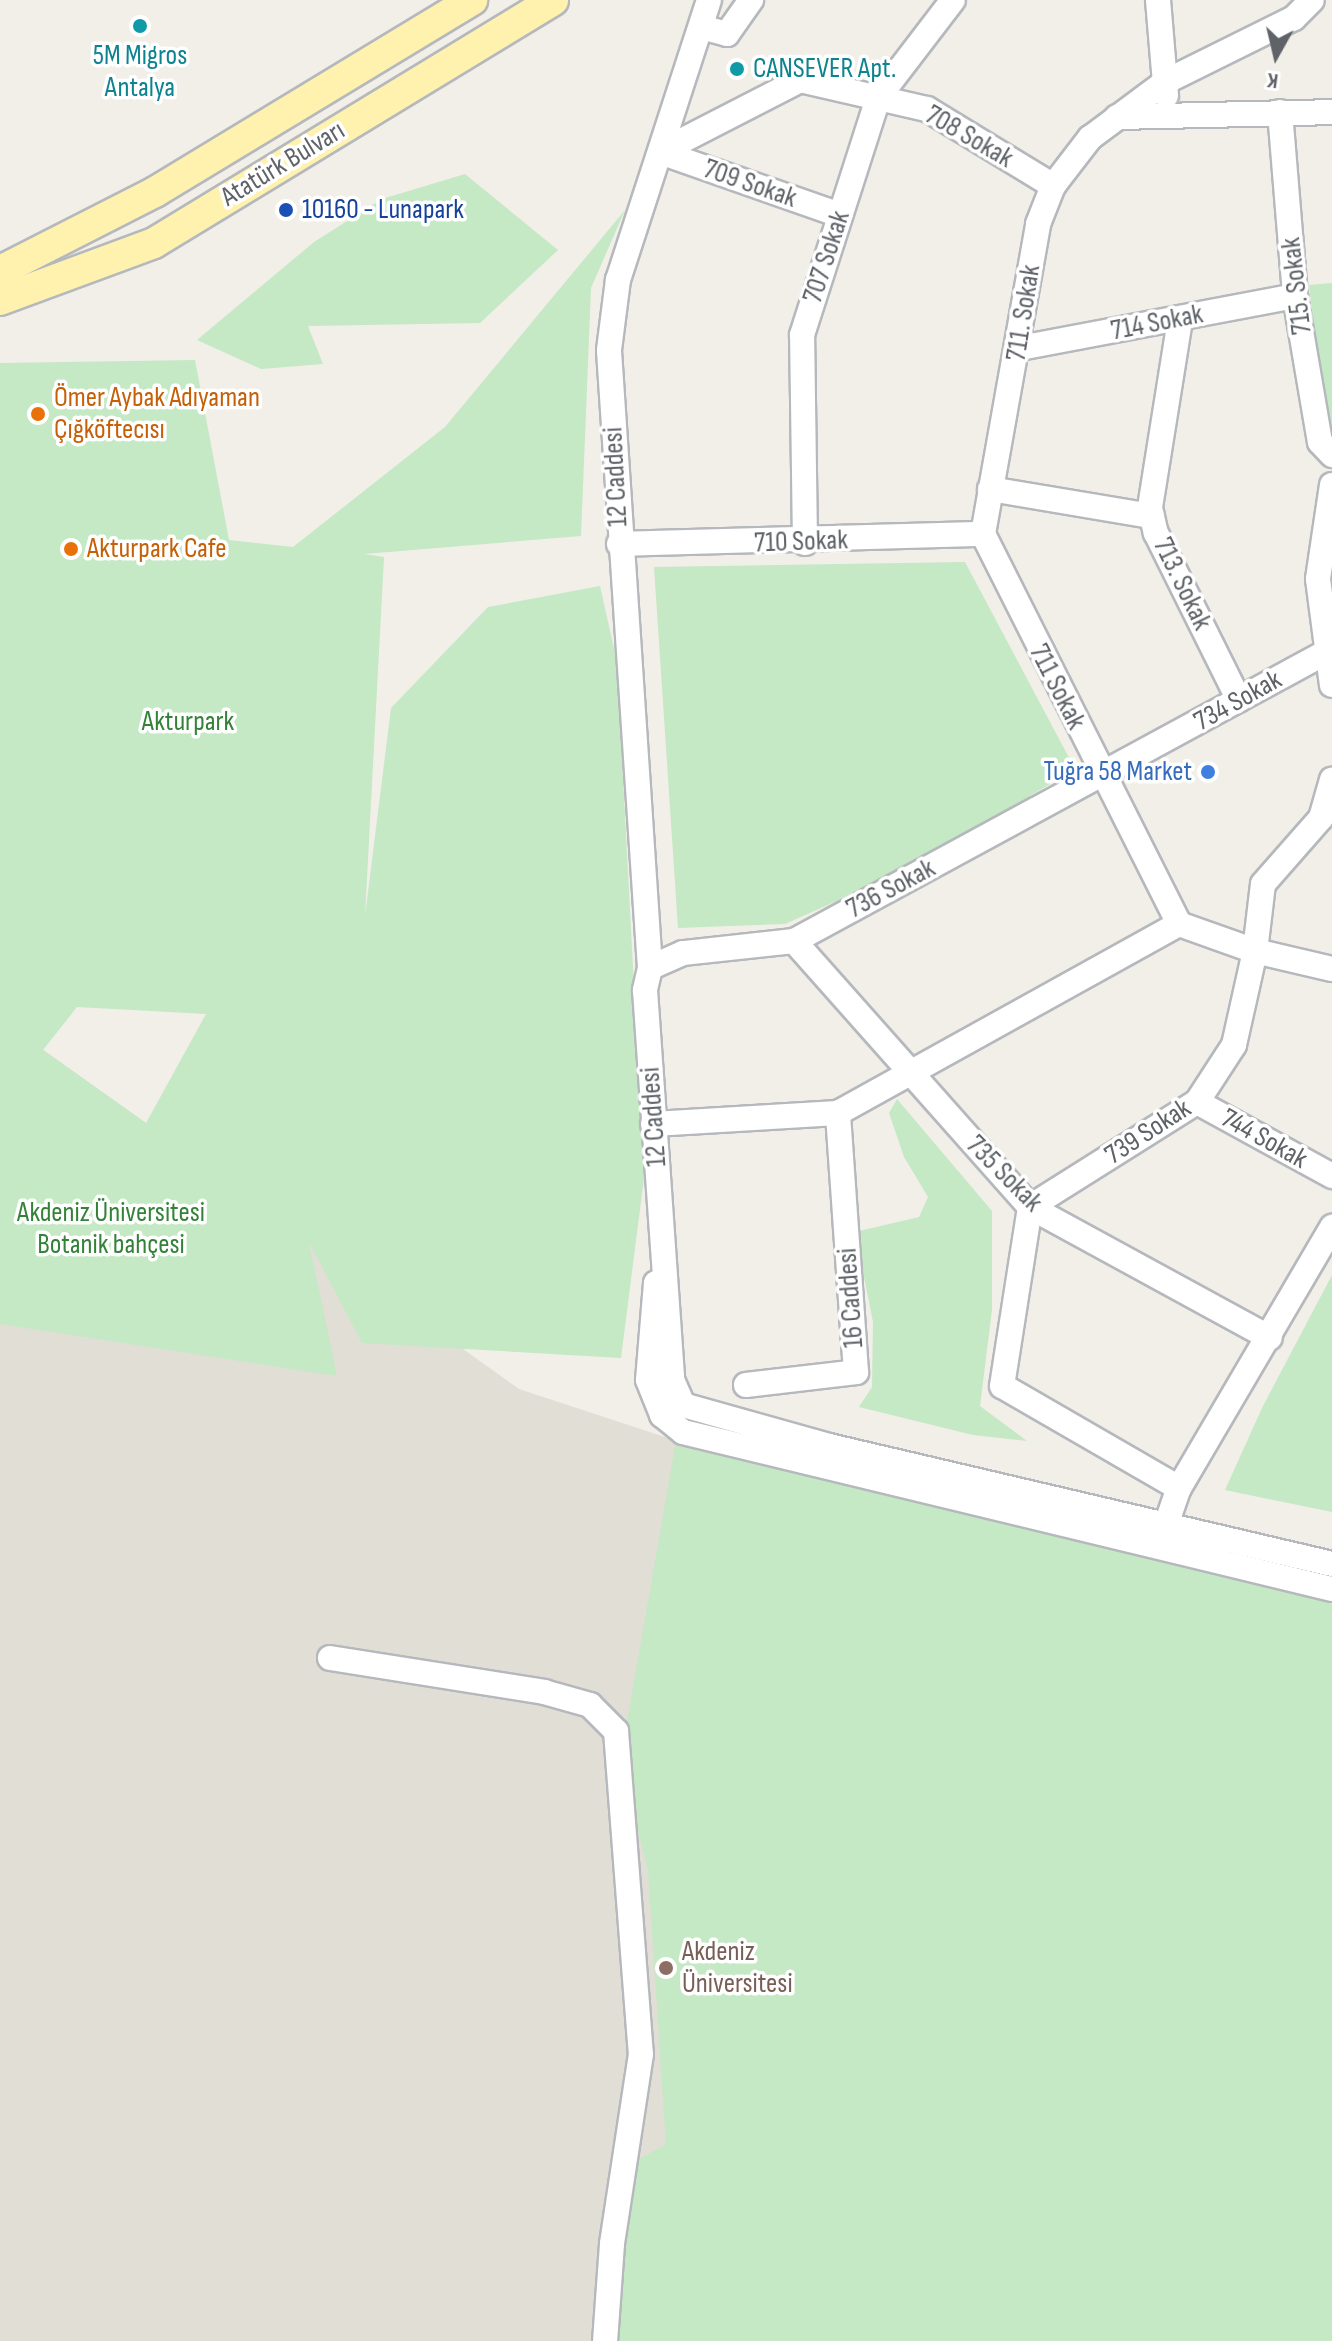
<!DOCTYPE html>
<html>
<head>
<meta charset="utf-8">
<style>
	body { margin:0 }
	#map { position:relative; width:1332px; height:2341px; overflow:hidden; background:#f1efe8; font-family:"Sofia Sans Condensed",sans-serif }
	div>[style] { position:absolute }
	.education>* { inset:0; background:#e1ded6 }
	.green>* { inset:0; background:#c5e8c5 }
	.roads { filter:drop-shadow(2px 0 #b5b8bc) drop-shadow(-2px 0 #b5b8bc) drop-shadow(0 2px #b5b8bc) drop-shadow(0 -2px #b5b8bc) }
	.minor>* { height:24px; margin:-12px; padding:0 12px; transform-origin:12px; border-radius:12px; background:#fff }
	.major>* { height:30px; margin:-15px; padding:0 15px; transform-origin:15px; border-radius:15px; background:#fff2af }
	.dots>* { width:22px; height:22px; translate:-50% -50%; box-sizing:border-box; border:4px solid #fff; border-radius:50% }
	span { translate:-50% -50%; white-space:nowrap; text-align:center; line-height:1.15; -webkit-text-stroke:7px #fff; paint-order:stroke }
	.culture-label { font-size:28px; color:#0d838f }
	.left { translate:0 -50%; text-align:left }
	.street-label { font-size:28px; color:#5f6368 }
	.transit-label { font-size:28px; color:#164399 }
	.food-label { font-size:28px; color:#c56008 }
	.park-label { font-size:28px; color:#348238 }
	.shop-label { font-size:28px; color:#366cbe }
	.right { translate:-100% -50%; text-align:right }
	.education-label { font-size:28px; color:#785e54 }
	.north { position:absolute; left:1236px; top:16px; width:80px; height:80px; -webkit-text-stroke:6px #fff; paint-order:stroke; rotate:188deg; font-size:22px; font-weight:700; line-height:32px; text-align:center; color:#5f6368 }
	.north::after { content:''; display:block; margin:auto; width:28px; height:36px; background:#5f6368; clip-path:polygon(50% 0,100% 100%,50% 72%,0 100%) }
</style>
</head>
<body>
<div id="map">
	<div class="education">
		<i style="clip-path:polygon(0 1019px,519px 1389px,677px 1441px,1332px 2341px,0 2341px)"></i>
	</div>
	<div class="green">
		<i style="clip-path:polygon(465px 174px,558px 250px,480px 323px,308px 326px,323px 364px,261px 369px,197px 340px,314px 242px,382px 199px)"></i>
		<i style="clip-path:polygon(evenodd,625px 210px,591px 288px,581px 536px,364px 554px,384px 557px,365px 916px,391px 708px,488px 607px,600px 586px,617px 662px,644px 1178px,621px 1358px,362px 1343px,309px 1242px,337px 1376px,0 1324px,0 363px,195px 360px,229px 540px,293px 547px,445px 427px,625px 210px,77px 1007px,206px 1014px,146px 1123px,43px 1050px,77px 1007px)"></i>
		<i style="clip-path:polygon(1332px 283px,1332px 436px,1323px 416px,1309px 285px)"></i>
		<i style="clip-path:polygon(965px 562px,1075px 769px,904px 871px,785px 924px,678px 928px,654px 567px)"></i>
		<i style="clip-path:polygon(897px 1099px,992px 1211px,992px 1310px,980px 1406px,1027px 1441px,973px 1435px,859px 1407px,872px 1387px,873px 1322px,855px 1232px,919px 1217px,928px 1197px,904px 1157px,889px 1113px)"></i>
		<i style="clip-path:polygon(1332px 1275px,1332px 1512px,1225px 1490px,1262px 1408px)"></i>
		<i style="clip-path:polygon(676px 1441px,1332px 1596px,1332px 2341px,605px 2341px,622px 2169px,666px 2144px,648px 1870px,620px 1762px)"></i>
	</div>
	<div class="roads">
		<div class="minor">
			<i style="left:1158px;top:0;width:96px;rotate:85.2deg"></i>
			<i style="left:701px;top:27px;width:27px;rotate:15deg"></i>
			<i style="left:727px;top:34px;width:42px;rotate:-54.8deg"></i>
			<i style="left:1280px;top:112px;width:185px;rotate:85.3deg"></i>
			<i style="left:1295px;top:296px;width:148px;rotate:80.3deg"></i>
			<i style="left:1320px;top:442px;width:18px;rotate:47deg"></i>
			<i style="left:1117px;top:117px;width:215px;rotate:-1.3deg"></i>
			<i style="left:660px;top:152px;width:157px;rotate:-27.2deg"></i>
			<i style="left:800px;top:80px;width:130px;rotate:12.9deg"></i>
			<i style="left:927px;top:109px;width:148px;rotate:31.4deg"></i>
			<i style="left:660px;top:152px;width:191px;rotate:19.3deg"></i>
			<i style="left:1180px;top:320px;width:190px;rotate:99.1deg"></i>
			<i style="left:1150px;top:508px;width:26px;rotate:77deg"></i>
			<i style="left:1156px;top:533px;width:186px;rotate:63.6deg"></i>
			<i style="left:1020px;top:348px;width:280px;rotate:-10.7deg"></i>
			<i style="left:1332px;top:485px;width:95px;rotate:98.5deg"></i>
			<i style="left:1318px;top:579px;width:107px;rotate:82.5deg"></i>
			<i style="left:990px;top:489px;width:164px;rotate:9.5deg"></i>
			<i style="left:983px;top:534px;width:315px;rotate:-79.9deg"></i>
			<i style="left:1038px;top:224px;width:41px;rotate:-68.5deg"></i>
			<i style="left:1053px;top:186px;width:61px;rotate:-52.4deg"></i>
			<i style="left:1090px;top:138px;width:94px;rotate:-36.7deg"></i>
			<i style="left:1165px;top:82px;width:144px;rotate:-26.4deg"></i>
			<i style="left:1294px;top:18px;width:25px;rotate:-45deg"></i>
			<i style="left:983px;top:534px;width:436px;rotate:63.3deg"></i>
			<i style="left:805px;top:543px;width:208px;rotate:-90.8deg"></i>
			<i style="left:802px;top:335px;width:249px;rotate:-72.2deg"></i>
			<i style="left:878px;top:98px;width:123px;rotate:-52.6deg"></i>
			<i style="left:619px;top:544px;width:364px;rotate:-1.6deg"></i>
			<i style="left:1332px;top:649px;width:612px;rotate:151.51deg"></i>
			<i style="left:794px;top:941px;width:112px;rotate:173.8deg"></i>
			<i style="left:683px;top:953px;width:36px;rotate:156deg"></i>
			<i style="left:650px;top:968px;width:23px;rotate:103deg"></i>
			<i style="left:645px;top:990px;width:391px;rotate:86deg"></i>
			<i style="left:672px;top:1380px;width:27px;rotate:66deg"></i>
			<i style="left:683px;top:1405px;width:152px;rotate:15.7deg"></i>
			<i style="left:829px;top:1446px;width:517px;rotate:13.2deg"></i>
			<i style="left:794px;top:941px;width:356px;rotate:48.4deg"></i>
			<i style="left:1030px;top:1207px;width:273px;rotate:28.6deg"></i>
			<i style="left:650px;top:968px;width:619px;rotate:-93.8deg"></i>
			<i style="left:609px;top:350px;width:71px;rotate:-82.7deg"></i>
			<i style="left:618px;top:280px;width:294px;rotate:-72deg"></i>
			<i style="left:1197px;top:1102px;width:154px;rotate:28.7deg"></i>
			<i style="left:653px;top:1124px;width:185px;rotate:-3.4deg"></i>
			<i style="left:838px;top:1113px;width:390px;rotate:-29deg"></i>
			<i style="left:1179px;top:924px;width:81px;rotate:19.6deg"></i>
			<i style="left:1255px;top:951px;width:79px;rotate:13.2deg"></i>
			<i style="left:656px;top:1283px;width:97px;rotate:94.7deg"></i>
			<i style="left:648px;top:1380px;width:38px;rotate:68deg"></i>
			<i style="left:662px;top:1415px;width:27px;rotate:39deg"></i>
			<i style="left:683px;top:1432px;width:668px;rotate:13.6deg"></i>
			<i style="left:746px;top:1385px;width:111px;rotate:-6.7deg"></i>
			<i style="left:856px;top:1372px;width:260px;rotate:-94deg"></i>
			<i style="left:1179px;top:1488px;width:204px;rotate:-150deg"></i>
			<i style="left:1002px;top:1386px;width:181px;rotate:-81.1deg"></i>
			<i style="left:1030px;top:1207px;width:197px;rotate:-32.2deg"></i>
			<i style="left:1197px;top:1102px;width:68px;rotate:-57deg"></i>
			<i style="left:1234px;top:1045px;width:96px;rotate:-77.4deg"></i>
			<i style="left:1255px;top:951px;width:67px;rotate:-83.2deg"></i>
			<i style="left:1263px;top:884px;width:88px;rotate:-48.7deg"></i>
			<i style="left:1321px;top:818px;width:40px;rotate:-74deg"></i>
			<i style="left:1166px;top:1525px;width:39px;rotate:-71deg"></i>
			<i style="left:1179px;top:1488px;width:303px;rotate:-59.6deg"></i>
			<i style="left:330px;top:1658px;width:217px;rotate:9deg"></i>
			<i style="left:544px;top:1692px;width:48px;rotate:15.8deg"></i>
			<i style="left:590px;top:1705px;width:37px;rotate:45deg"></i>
			<i style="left:616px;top:1731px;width:324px;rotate:85.6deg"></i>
			<i style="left:641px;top:2054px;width:192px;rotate:98.7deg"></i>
			<i style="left:612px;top:2244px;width:97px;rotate:94.1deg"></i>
		</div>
		<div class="major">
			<i style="left:0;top:271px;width:174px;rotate:-27deg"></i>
			<i style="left:155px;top:192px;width:371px;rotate:-31.2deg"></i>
			<i style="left:0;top:300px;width:164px;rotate:-20.3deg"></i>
			<i style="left:154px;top:243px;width:467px;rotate:-31.3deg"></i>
		</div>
	</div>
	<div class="dots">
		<i style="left:140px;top:26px;background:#0f9aa8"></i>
		<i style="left:737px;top:69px;background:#0f9aa8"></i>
		<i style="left:286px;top:210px;background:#1a4fb4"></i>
		<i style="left:38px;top:414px;background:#e8710a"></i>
		<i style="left:71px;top:549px;background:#e8710a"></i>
		<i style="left:1208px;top:772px;background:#3f7fe0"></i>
		<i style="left:666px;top:1968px;background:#8d6e63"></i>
	</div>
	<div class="culture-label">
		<span style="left:140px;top:72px">5M Migros<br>Antalya</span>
		<span class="left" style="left:753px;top:69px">CANSEVER Apt.</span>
	</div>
	<div class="street-label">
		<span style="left:969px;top:137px;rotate:30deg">708 Sokak</span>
		<span style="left:283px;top:164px;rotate:-31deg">Atatürk Bulvarı</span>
		<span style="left:750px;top:184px;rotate:19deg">709 Sokak</span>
		<span style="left:827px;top:257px;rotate:-72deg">707 Sokak</span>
		<span style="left:1297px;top:286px;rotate:-97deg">715. Sokak</span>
		<span style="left:1024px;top:313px;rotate:-81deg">711. Sokak</span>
		<span style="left:1157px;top:323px;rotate:-11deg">714 Sokak</span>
		<span style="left:616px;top:477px;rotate:-93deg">12 Caddesi</span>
		<span style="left:801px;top:542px;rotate:-2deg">710 Sokak</span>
		<span style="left:1182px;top:584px;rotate:64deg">713. Sokak</span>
		<span style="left:1057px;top:687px;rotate:63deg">711 Sokak</span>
		<span style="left:1238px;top:701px;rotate:-29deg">734 Sokak</span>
		<span style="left:891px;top:889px;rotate:-28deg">736 Sokak</span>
		<span style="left:654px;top:1117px;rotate:-94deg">12 Caddesi</span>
		<span style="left:1148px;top:1132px;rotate:-33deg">739 Sokak</span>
		<span style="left:1264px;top:1139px;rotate:29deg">744 Sokak</span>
		<span style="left:1004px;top:1174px;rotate:45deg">735 Sokak</span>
		<span style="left:851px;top:1298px;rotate:-94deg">16 Caddesi</span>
	</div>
	<div class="transit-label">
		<span class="left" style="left:302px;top:210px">10160 - Lunapark</span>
	</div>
	<div class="food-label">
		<span class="left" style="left:54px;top:414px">Ömer Aybak Adıyaman<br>Çığköftecısı</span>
		<span class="left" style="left:87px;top:549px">Akturpark Cafe</span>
	</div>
	<div class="park-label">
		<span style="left:188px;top:722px">Akturpark</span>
		<span style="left:111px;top:1229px">Akdeniz Üniversitesi<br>Botanik bahçesi</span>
	</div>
	<div class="shop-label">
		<span class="right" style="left:1192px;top:772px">Tuğra 58 Market</span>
	</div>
	<div class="education-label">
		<span class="left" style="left:682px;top:1968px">Akdeniz<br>Üniversitesi</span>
	</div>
	<div class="north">K</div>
</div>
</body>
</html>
